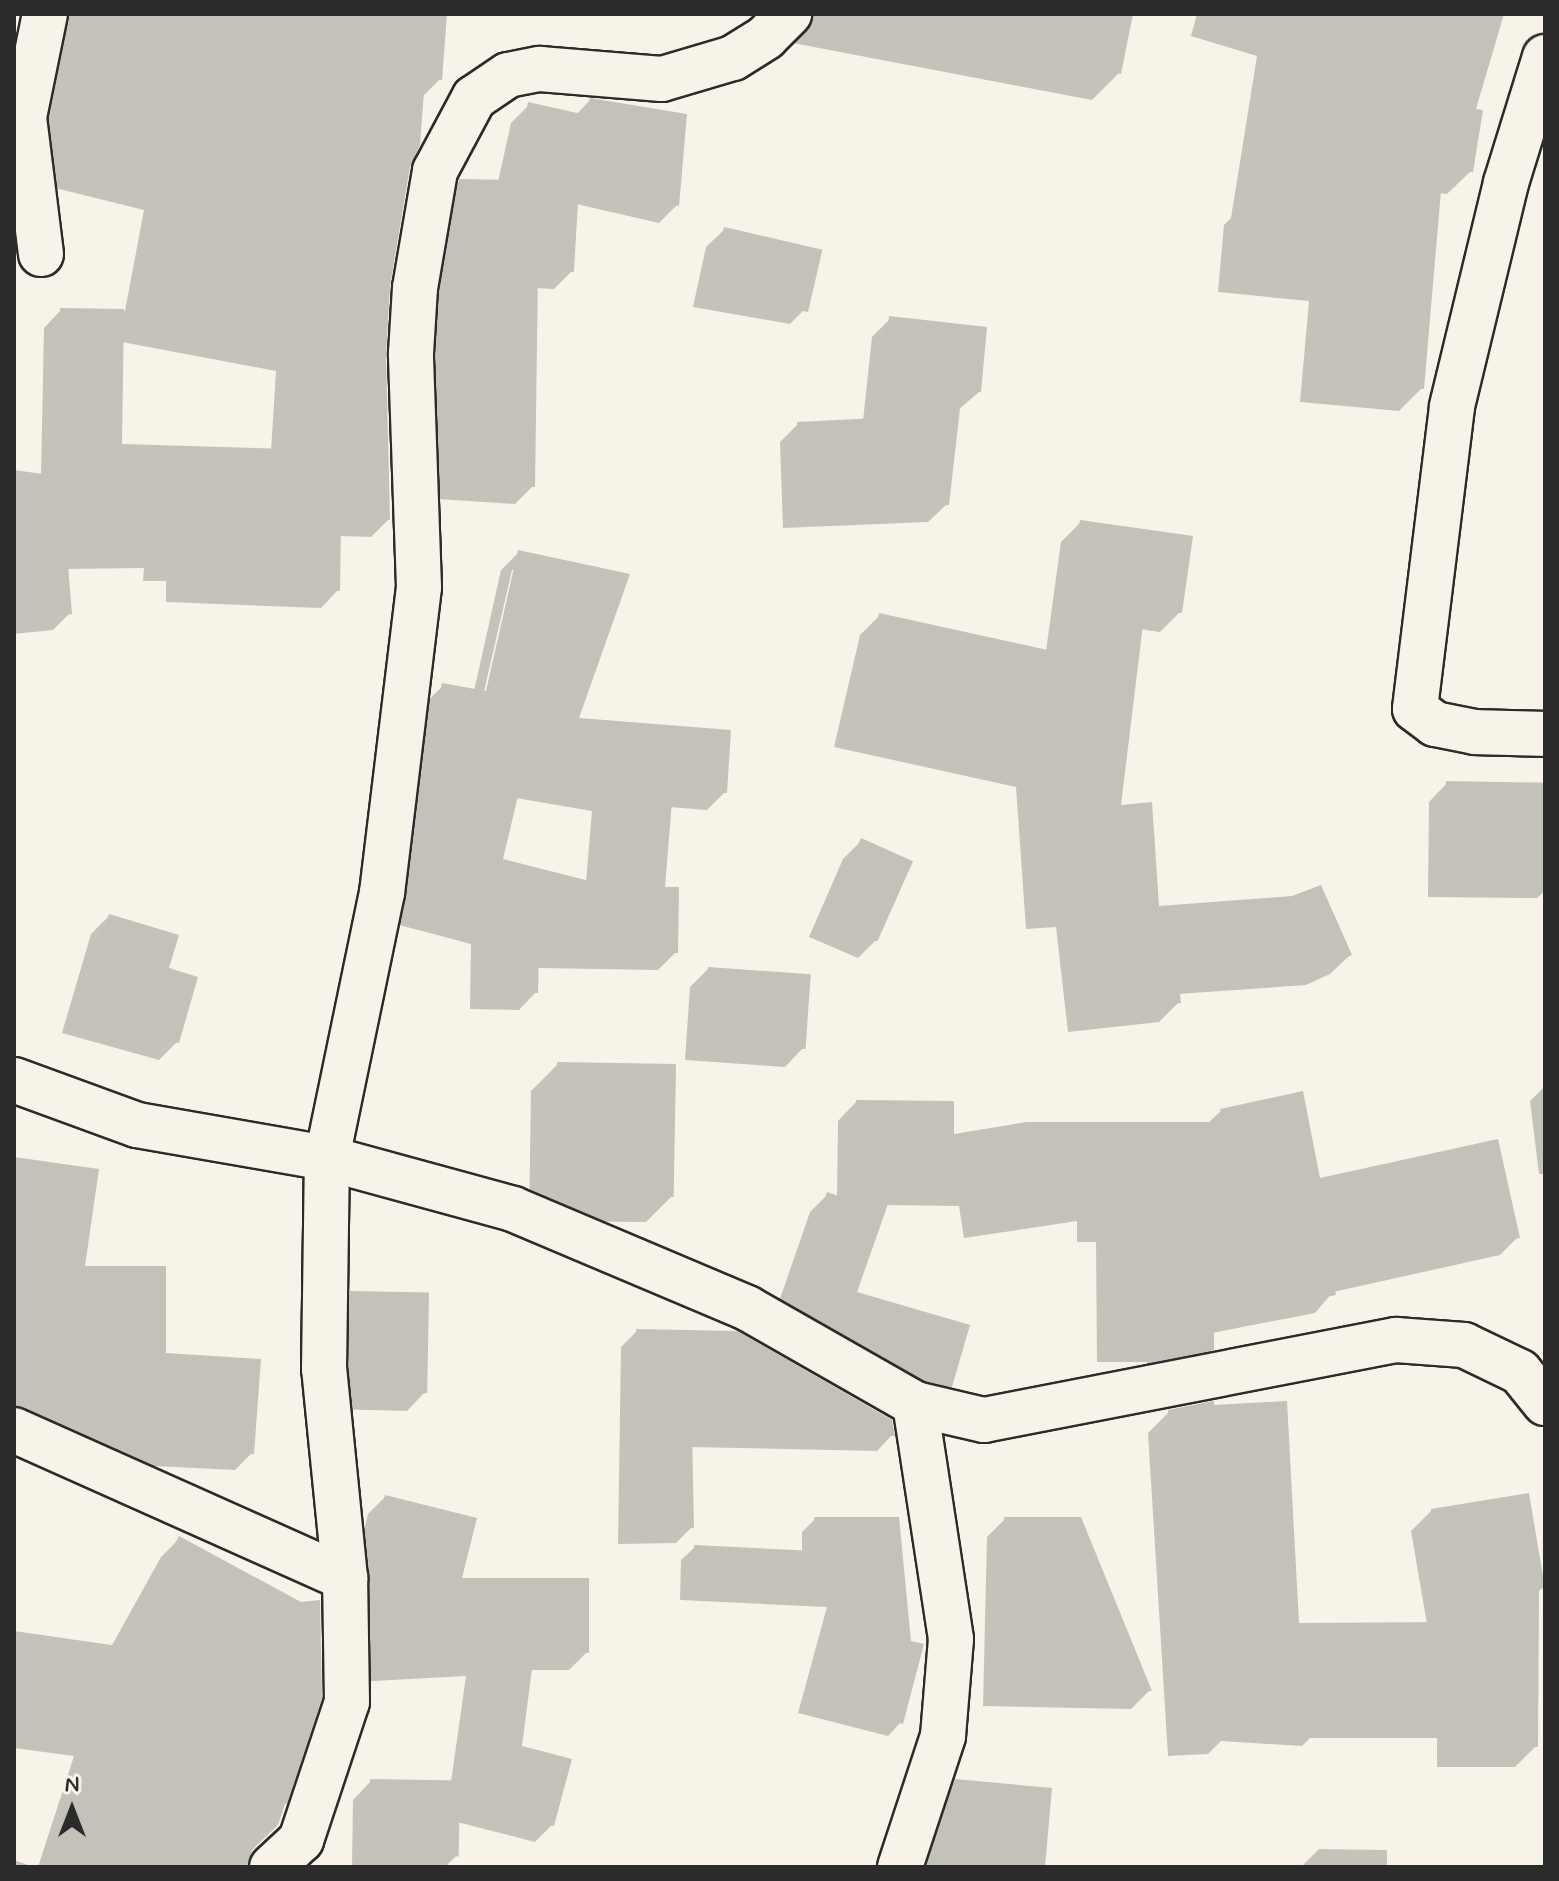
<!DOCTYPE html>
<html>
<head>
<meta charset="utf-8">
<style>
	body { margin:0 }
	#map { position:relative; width:1559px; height:1881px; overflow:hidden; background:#f7f3e8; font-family:Mynerve,sans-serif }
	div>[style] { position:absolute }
	.shadow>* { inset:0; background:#0003 }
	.building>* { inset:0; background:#c4c1b9; transform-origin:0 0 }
	.roads { filter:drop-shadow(2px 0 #2b2b2b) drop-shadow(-2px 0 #2b2b2b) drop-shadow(0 2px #2b2b2b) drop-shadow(0 -2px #2b2b2b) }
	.minor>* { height:44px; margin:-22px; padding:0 22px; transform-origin:22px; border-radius:22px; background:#f7f3e8 }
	span { translate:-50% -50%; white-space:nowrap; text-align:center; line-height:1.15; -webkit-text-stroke:6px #f7f3e8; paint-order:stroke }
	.frame { position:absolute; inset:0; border:16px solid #2b2b2b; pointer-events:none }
	.north { position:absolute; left:32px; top:1769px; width:80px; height:80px; -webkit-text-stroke:6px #f7f3e8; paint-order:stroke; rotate:0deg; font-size:22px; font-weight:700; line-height:32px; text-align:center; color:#2b2b2b }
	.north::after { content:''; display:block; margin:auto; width:28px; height:36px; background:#2b2b2b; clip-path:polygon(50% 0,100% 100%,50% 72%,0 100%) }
</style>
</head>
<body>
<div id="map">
	<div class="shadow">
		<i style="clip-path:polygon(evenodd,61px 14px,445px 14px,440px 79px,422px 97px,388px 286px,384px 354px,388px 520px,371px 537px,339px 536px,338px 590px,321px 608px,166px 602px,166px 581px,143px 581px,144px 568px,66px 569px,70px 613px,53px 630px,14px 634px,14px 472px,41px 475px,44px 328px,61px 310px,125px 311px,144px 210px,39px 184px,35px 153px,69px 19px,61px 14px,122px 342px,276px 371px,271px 451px,120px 446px,122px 342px)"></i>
		<i style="clip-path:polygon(798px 14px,1034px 14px,1119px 73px,1092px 100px,793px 43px)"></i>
		<i style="clip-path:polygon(1197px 14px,1502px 14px,1473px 110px,1471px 171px,1447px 194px,1439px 193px,1422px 388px,1399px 411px,1300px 402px,1309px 301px,1218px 292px,1224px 225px,1231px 218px,1257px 56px,1191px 36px)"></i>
		<i style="clip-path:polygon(590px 100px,677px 205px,659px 223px,576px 204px,572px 271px,554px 289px,535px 288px,533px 486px,515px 504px,423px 498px,442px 199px,460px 181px,498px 182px,511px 123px,529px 105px,576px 115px)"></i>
		<i style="clip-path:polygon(725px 229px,808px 306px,790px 324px,693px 307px,706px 247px)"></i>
		<i style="clip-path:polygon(890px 319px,979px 392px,958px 410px,947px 504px,928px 522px,783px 528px,780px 442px,798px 424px,863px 421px,872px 337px)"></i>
		<i style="clip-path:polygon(1081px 522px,1180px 612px,1160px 632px,1140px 629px,1119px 807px,1158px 908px,1350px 955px,1330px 974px,1306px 985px,1178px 994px,1179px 1002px,1159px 1022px,1068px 1032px,1056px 927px,1026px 929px,1016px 787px,834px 747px,860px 635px,880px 615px,1046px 651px,1061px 542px)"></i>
		<i style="clip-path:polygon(evenodd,519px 552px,576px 720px,725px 792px,707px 810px,669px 807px,663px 889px,676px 952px,658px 970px,537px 968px,536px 992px,519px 1010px,470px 1009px,471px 944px,388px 922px,425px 703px,443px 686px,474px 691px,501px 570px,519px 552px,512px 570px,516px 570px,486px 701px,482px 700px,512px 570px,519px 552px,516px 798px,592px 811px,586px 882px,500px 860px,516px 798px)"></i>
		<i style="clip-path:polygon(1447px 783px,1545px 784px,1545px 891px,1537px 898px,1428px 897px,1429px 802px)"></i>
		<i style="clip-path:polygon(862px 840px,911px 862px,876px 940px,858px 958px,809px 937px,843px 859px)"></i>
		<i style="clip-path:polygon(109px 916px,167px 969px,177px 1042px,159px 1060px,62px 1033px,91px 934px)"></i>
		<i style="clip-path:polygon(708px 969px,803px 1048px,785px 1067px,685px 1060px,690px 987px)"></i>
		<i style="clip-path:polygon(558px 1064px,673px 1195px,646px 1222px,529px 1221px,531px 1091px)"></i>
		<i style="clip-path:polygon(1545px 1086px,1545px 1174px,1539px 1174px,1530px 1101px)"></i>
		<i style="clip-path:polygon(856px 1102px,952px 1136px,1207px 1124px,1221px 1111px,1319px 1180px,1518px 1237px,1500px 1255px,1333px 1292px,1315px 1313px,1212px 1333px,1212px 1349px,1194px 1367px,1148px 1376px,1147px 1362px,1097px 1362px,1096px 1242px,1077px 1242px,1077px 1221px,964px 1238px,959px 1206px,886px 1205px,855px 1294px,967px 1326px,950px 1386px,932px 1404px,772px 1322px,810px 1212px,828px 1194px,837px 1197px,838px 1121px)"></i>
		<i style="clip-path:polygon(14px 1159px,83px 1268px,252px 1453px,235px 1470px,133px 1465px,14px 1418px)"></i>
		<i style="clip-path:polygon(351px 1293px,425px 1392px,407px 1411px,334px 1409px,333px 1311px)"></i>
		<i style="clip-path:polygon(637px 1331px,892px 1435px,877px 1451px,690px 1447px,692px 1527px,676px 1543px,618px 1544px,621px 1347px)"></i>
		<i style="clip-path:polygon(1169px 1412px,1298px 1625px,1427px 1624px,1411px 1531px,1432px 1510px,1543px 1587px,1537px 1593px,1536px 1746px,1515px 1767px,1437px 1767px,1437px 1738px,1310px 1738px,1302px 1746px,1221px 1741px,1208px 1754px,1168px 1756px,1148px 1433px)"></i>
		<i style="clip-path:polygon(385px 1497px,460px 1580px,587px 1652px,569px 1670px,530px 1670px,520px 1747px,552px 1825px,535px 1842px,457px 1822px,457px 1855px,445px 1867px,352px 1867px,353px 1800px,371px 1781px,451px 1782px,466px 1676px,355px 1682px,357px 1559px,368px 1514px)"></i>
		<i style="clip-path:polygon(815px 1519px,901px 1722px,888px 1736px,798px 1713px,827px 1607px,680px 1600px,681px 1560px,695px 1547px,802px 1552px,802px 1532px)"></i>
		<i style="clip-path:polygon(1005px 1519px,1149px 1691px,1131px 1709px,983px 1706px,987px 1537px)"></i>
		<i style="clip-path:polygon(180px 1538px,320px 1698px,278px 1825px,252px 1850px,247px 1867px,38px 1867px,74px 1756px,14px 1748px,14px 1633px,111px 1647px,161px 1557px)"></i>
		<i style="clip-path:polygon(956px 1781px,1043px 1867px,910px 1867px,929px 1808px)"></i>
		<i style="clip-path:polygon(1319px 1849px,1387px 1850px,1387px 1867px,1301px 1867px)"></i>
		<i style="clip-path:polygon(14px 1860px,34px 1867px,14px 1867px)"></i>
	</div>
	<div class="building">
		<i style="clip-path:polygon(82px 14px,447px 14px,442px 80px,425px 78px,420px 145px,410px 167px,390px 286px,386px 354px,390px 520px,341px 520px,340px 591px,183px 585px,183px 564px,160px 564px,160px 551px,67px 553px,72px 614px,14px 619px,14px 470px,57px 476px,60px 308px,124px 309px,122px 444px,286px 449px,293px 354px,136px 325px,160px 192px,55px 167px,51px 135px)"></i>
		<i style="clip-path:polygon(922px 14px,1133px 14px,1121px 74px,920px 36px)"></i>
		<i style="clip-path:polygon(1283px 14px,1504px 14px,1476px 109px,1483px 110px,1473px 172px,1443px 167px,1424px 389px,1323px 380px,1331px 278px,1240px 269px,1247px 199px,1252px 200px)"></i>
		<i style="clip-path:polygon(590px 98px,687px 114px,679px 206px,579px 183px,574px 272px,538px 270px,535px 487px,440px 480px,436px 353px,440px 291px,459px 179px,511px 180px,528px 102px,586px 115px)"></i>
		<i style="left:724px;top:227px;width:101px;height:64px;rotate:13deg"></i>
		<i style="clip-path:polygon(889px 316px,987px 327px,981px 392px,962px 391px,949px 505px,801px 510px,797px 422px,878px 418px)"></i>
		<i style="clip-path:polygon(1080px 520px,1193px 536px,1182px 613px,1145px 608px,1121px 805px,1152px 802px,1159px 906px,1292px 896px,1321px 885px,1352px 955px,1327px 966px,1178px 977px,1181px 1003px,1087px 1013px,1075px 908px,1046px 910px,1035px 768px,853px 728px,879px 613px,1061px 653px)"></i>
		<i style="clip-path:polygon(evenodd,518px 550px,630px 574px,579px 718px,731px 730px,727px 793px,673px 789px,665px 887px,679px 887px,678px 953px,539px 951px,538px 993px,487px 992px,488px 926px,405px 905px,421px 777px,426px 778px,442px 683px,486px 691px,518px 550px,522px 779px,608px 794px,601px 884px,503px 859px,522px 779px)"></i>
		<i style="left:1446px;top:781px;width:99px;height:99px;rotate:1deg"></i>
		<i style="left:861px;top:838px;width:57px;height:88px;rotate:24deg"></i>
		<i style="clip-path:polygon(109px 914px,179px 935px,169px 968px,198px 977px,179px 1043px,79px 1015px)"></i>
		<i style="left:708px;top:967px;width:103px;height:75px;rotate:4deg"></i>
		<i style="left:557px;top:1062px;width:119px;height:133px;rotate:1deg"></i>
		<i style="clip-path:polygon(1303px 1091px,1320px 1178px,1498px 1139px,1520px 1238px,1332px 1279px,1336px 1295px,1214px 1319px,1214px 1350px,1165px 1359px,1164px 1344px,1114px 1345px,1113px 1225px,1094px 1225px,1094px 1204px,982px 1221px,977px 1189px,894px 1187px,857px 1292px,970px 1325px,952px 1387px,937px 1383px,919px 1340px,918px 1377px,789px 1303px,827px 1192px,853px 1201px,856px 1100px,954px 1101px,954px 1134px,1027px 1122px,1223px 1122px,1220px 1109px)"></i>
		<i style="clip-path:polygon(14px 1157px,99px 1169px,85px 1266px,166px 1266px,166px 1353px,261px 1359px,254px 1454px,151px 1448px,14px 1395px)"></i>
		<i style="left:350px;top:1291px;width:79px;height:101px;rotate:1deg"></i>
		<i style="clip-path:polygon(636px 1329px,737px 1331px,892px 1420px,895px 1436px,692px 1432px,694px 1528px,633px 1529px)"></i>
		<i style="clip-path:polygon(1214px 1401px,1214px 1405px,1287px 1401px,1299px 1623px,1450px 1622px,1431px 1509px,1529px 1493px,1545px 1588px,1539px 1589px,1538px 1747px,1457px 1746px,1457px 1718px,1325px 1718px,1325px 1726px,1231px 1719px,1231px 1734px,1188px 1736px,1168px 1410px)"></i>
		<i style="clip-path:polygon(385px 1495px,477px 1518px,462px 1578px,589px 1578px,589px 1653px,534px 1653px,522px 1746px,572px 1759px,554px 1826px,462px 1802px,483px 1660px,372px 1666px,373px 1540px)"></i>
		<i style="clip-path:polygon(814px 1517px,899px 1517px,911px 1641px,924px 1644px,903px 1724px,810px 1700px,839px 1594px,692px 1587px,694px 1545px,814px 1551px)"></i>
		<i style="clip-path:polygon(1004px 1517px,1081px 1517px,1152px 1691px,1000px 1689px)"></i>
		<i style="clip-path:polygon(179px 1536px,301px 1602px,320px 1600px,322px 1698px,287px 1804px,230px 1787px,205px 1867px,49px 1867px,91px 1738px,14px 1728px,14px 1631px,118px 1646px)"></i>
		<i style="left:370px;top:1779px;width:90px;height:76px;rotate:1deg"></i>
		<i style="clip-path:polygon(955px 1779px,1052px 1788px,1045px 1867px,928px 1867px)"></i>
	</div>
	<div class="roads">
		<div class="minor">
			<i style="left:1545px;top:57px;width:132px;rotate:107.2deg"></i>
			<i style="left:1506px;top:183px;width:230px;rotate:103.6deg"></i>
			<i style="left:1452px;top:407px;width:304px;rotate:97deg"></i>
			<i style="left:1415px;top:709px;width:25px;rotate:37deg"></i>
			<i style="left:1435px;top:724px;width:41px;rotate:11.3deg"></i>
			<i style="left:1475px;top:732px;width:70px;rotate:1.6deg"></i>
			<i style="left:41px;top:254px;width:138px;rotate:-97.1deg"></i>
			<i style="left:24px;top:117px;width:105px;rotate:-78.5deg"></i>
			<i style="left:14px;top:1080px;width:131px;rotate:20.1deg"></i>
			<i style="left:137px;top:1125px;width:193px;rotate:9.9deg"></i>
			<i style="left:327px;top:1158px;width:193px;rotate:15.3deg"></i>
			<i style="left:513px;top:1209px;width:254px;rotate:22.9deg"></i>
			<i style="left:747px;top:1308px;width:193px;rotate:29.7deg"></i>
			<i style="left:915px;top:1404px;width:71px;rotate:13.1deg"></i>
			<i style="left:984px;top:1420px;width:420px;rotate:-11deg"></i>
			<i style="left:1396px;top:1340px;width:68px;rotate:4.2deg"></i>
			<i style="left:1464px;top:1345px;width:62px;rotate:25.7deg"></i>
			<i style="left:1520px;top:1372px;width:40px;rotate:51deg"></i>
			<i style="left:14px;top:1430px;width:363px;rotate:24.1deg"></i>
			<i style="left:272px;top:1867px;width:40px;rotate:-43deg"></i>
			<i style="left:301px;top:1840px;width:145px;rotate:-71.6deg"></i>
			<i style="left:347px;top:1702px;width:124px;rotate:-90.9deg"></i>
			<i style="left:345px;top:1578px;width:210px;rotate:-95.7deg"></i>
			<i style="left:324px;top:1369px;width:211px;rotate:-89.2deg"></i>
			<i style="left:327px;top:1158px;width:271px;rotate:-78.3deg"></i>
			<i style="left:382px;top:893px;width:308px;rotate:-83.1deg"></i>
			<i style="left:419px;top:587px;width:234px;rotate:-92deg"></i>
			<i style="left:411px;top:353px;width:65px;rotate:-86.5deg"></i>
			<i style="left:415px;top:288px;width:119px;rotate:-80.3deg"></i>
			<i style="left:435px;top:171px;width:83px;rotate:-61.9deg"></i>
			<i style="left:474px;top:98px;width:41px;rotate:-34.1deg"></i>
			<i style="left:508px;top:75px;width:33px;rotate:-11deg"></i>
			<i style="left:540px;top:69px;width:122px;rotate:4.7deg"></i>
			<i style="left:662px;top:79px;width:74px;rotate:-16.5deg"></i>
			<i style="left:733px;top:58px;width:39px;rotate:-32deg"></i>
			<i style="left:766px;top:37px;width:33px;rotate:-45deg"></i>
			<i style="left:900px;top:1867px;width:138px;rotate:-71.8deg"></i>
			<i style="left:943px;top:1736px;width:97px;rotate:-85.3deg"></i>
			<i style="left:951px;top:1639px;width:238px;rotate:-98.7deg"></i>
		</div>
	</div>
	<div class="frame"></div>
	<div class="north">N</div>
</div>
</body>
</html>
